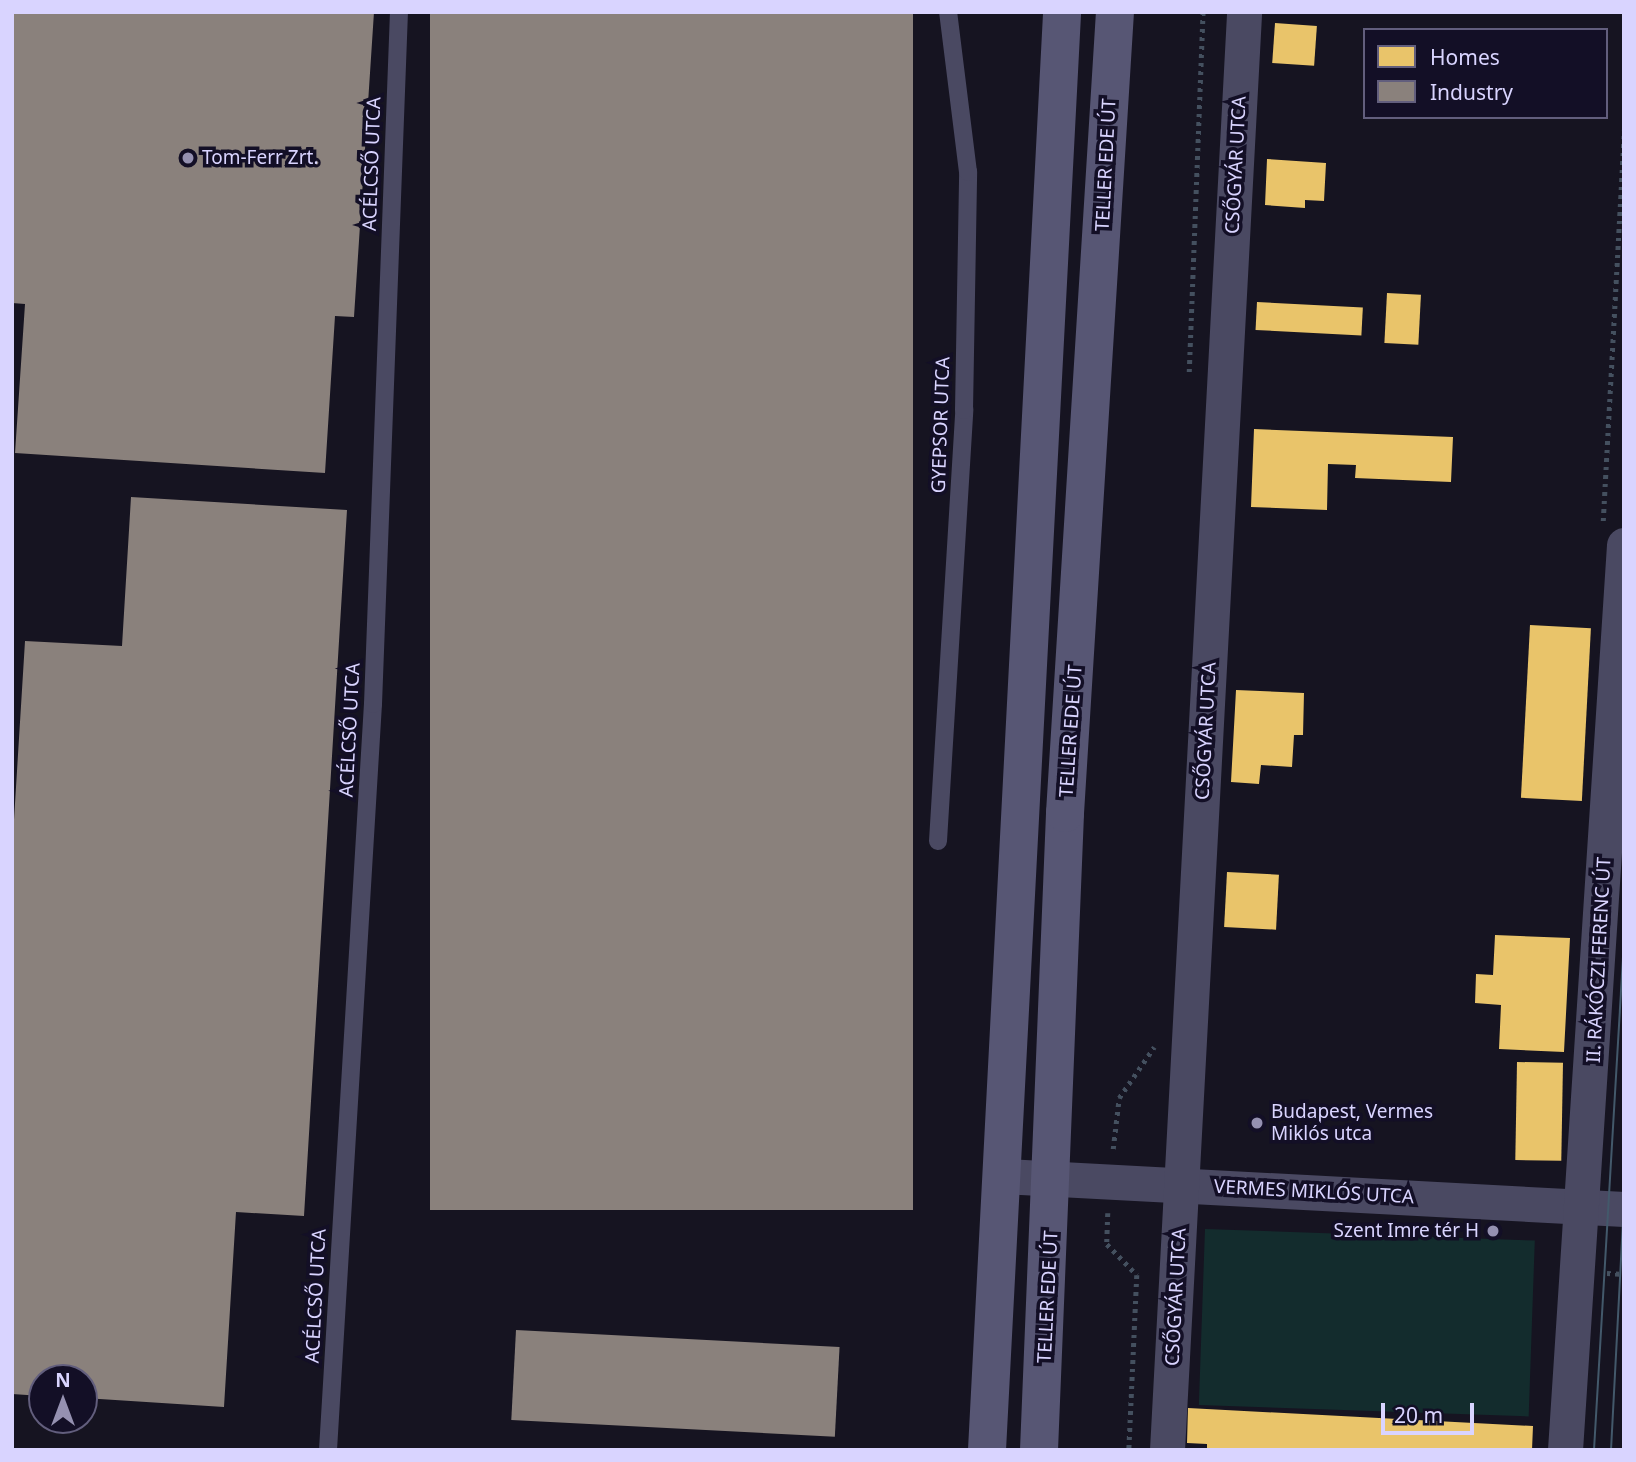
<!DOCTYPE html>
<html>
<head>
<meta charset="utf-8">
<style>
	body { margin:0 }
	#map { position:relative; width:1636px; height:1462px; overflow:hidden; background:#161421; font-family:"Noto Sans",sans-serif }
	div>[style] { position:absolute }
	.green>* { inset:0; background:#132c2d; transform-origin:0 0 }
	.homes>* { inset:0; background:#e9c46a; transform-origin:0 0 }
	.industry>* { inset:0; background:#8a817c; transform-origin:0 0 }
	.path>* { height:4.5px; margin-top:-2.25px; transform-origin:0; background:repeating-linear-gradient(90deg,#44505f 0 3.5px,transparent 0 8.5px) }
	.lane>* { height:18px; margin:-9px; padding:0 9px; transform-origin:9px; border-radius:9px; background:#4a4962 }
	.street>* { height:35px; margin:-17.5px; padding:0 17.5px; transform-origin:17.5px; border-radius:17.5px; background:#4a4962 }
	.secondary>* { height:38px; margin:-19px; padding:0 19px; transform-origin:19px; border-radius:19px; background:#575674 }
	.tram>* { height:2px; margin:-1px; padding:0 1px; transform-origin:1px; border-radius:1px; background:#43596b }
	.dots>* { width:19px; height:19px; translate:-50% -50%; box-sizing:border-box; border:4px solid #130f26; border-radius:50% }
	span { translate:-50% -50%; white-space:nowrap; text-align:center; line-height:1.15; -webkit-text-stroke:7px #130f26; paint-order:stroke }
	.poi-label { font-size:19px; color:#d9d4ff }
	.left { translate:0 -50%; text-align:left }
	.right { translate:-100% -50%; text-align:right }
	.street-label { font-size:19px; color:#d9d4ff }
	.frame { position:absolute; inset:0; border:14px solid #d9d4ff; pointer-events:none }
	.legend { position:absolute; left:1363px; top:28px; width:245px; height:91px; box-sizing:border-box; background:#130f26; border:2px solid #625e7d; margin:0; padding:9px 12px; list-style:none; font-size:21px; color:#d9d4ff }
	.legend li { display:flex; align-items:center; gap:14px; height:35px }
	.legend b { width:35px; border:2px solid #625e7d }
	.north { position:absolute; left:28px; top:1364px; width:70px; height:70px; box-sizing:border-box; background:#130f26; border:2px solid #625e7d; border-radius:50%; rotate:0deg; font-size:19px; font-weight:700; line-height:28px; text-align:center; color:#d9d4ff }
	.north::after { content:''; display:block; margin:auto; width:24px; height:32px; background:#9591b1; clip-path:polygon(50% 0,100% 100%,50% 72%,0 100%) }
	.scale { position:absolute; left:1381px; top:1403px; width:93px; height:32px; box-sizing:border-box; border:4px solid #d9d4ff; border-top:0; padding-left:9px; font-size:21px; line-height:24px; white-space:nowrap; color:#d9d4ff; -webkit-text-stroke:5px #130f26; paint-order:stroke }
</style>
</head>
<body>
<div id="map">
	<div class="green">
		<i style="left:1205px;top:1229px;width:330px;height:176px;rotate:2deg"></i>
	</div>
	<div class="homes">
		<i style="left:1275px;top:23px;width:42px;height:40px;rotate:4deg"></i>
		<i style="clip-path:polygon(1267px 159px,1326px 163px,1324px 201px,1305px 200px,1305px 208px,1265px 205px)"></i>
		<i style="left:1387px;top:293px;width:34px;height:50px;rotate:3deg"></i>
		<i style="left:1257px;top:302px;width:106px;height:28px;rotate:3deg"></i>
		<i style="clip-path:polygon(1254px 429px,1453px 437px,1451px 482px,1355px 478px,1356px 465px,1328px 464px,1327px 510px,1251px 507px)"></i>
		<i style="left:1530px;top:625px;width:61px;height:173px;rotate:3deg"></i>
		<i style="clip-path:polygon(1236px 690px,1304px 693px,1303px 735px,1294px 735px,1292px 767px,1261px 765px,1259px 784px,1231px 782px)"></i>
		<i style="left:1227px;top:872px;width:52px;height:55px;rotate:3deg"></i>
		<i style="clip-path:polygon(1495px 935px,1570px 938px,1564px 1052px,1499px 1049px,1501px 1005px,1475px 1003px,1476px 974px,1493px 975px)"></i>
		<i style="left:1517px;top:1062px;width:46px;height:98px;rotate:1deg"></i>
		<i style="clip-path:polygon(1188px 1408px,1533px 1426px,1532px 1450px,1207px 1450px,1207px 1444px,1187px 1443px)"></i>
	</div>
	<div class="industry">
		<i style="clip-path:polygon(12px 12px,374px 12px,354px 317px,335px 316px,325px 473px,15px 453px,25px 304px,12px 303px)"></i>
		<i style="left:430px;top:12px;width:483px;height:1198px"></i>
		<i style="clip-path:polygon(131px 497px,347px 510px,304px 1216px,236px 1212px,224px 1407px,84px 1398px,84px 1378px,42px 1378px,42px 1396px,12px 1394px,12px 852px,25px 641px,122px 646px)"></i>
		<i style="left:516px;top:1330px;width:324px;height:90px;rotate:3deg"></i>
	</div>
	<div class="path">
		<i style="left:1189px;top:372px;width:360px;rotate:-87.8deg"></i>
		<i style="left:1603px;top:521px;width:395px;rotate:-86.9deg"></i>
		<i style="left:1113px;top:1149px;width:51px;rotate:-83.3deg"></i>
		<i style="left:1119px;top:1098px;width:62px;rotate:-55.5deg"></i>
		<i style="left:1108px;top:1213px;width:31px;rotate:92deg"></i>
		<i style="left:1107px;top:1244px;width:43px;rotate:45.9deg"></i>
		<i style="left:1137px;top:1275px;width:175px;rotate:92.6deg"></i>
		<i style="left:1607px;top:1273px;width:17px;rotate:3deg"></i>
	</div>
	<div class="lane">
		<i style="left:938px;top:841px;width:432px;rotate:-86.5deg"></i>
		<i style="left:964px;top:410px;width:238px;rotate:-89deg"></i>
		<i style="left:968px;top:172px;width:161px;rotate:-97.1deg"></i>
		<i style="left:328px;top:1450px;width:747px;rotate:-86.55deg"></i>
		<i style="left:373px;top:704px;width:692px;rotate:-87.85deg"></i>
	</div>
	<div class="street">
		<i style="left:1004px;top:1176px;width:621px;rotate:3.05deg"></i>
		<i style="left:1167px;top:1450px;width:1440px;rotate:-86.93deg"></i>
		<i style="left:1565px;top:1450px;width:907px;rotate:-86.27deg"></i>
	</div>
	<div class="secondary">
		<i style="left:987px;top:1450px;width:1440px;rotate:-87.01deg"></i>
		<i style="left:1039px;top:1450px;width:638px;rotate:-87.66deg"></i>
		<i style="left:1065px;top:813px;width:803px;rotate:-86.43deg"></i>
	</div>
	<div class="tram">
		<i style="left:1594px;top:1450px;width:511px;rotate:-86.63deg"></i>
		<i style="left:1611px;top:1450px;width:244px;rotate:-87deg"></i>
	</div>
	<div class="dots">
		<i style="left:188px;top:158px;background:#9591b1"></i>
		<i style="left:1257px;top:1123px;background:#9591b1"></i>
		<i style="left:1493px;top:1231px;background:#9591b1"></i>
	</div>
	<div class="poi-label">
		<span class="left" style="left:202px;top:158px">Tom-Ferr Zrt.</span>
		<span class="left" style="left:1271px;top:1123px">Budapest, Vermes<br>Miklós utca</span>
		<span class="right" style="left:1479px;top:1231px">Szent Imre tér H</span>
	</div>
	<div class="street-label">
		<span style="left:372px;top:164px;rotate:-88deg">ACÉLCSŐ UTCA</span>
		<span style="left:1106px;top:165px;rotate:-87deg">TELLER EDE ÚT</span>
		<span style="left:1236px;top:165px;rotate:-87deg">CSŐGYÁR UTCA</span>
		<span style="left:941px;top:425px;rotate:-88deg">GYEPSOR UTCA</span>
		<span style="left:350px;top:730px;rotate:-87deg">ACÉLCSŐ UTCA</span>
		<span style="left:1071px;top:731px;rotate:-86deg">TELLER EDE ÚT</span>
		<span style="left:1206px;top:731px;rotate:-87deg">CSŐGYÁR UTCA</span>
		<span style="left:1599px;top:960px;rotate:-87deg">II. RÁKÓCZI FERENC ÚT</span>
		<span style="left:1314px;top:1192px;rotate:3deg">VERMES MIKLÓS UTCA</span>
		<span style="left:316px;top:1296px;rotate:-87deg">ACÉLCSŐ UTCA</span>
		<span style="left:1048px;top:1297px;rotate:-87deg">TELLER EDE ÚT</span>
		<span style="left:1176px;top:1297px;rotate:-87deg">CSŐGYÁR UTCA</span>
	</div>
	<div class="frame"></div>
	<ul class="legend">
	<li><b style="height:19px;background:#e9c46a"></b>Homes</li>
	<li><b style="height:19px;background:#8a817c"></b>Industry</li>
	</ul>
	<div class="north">N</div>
	<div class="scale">20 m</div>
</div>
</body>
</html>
